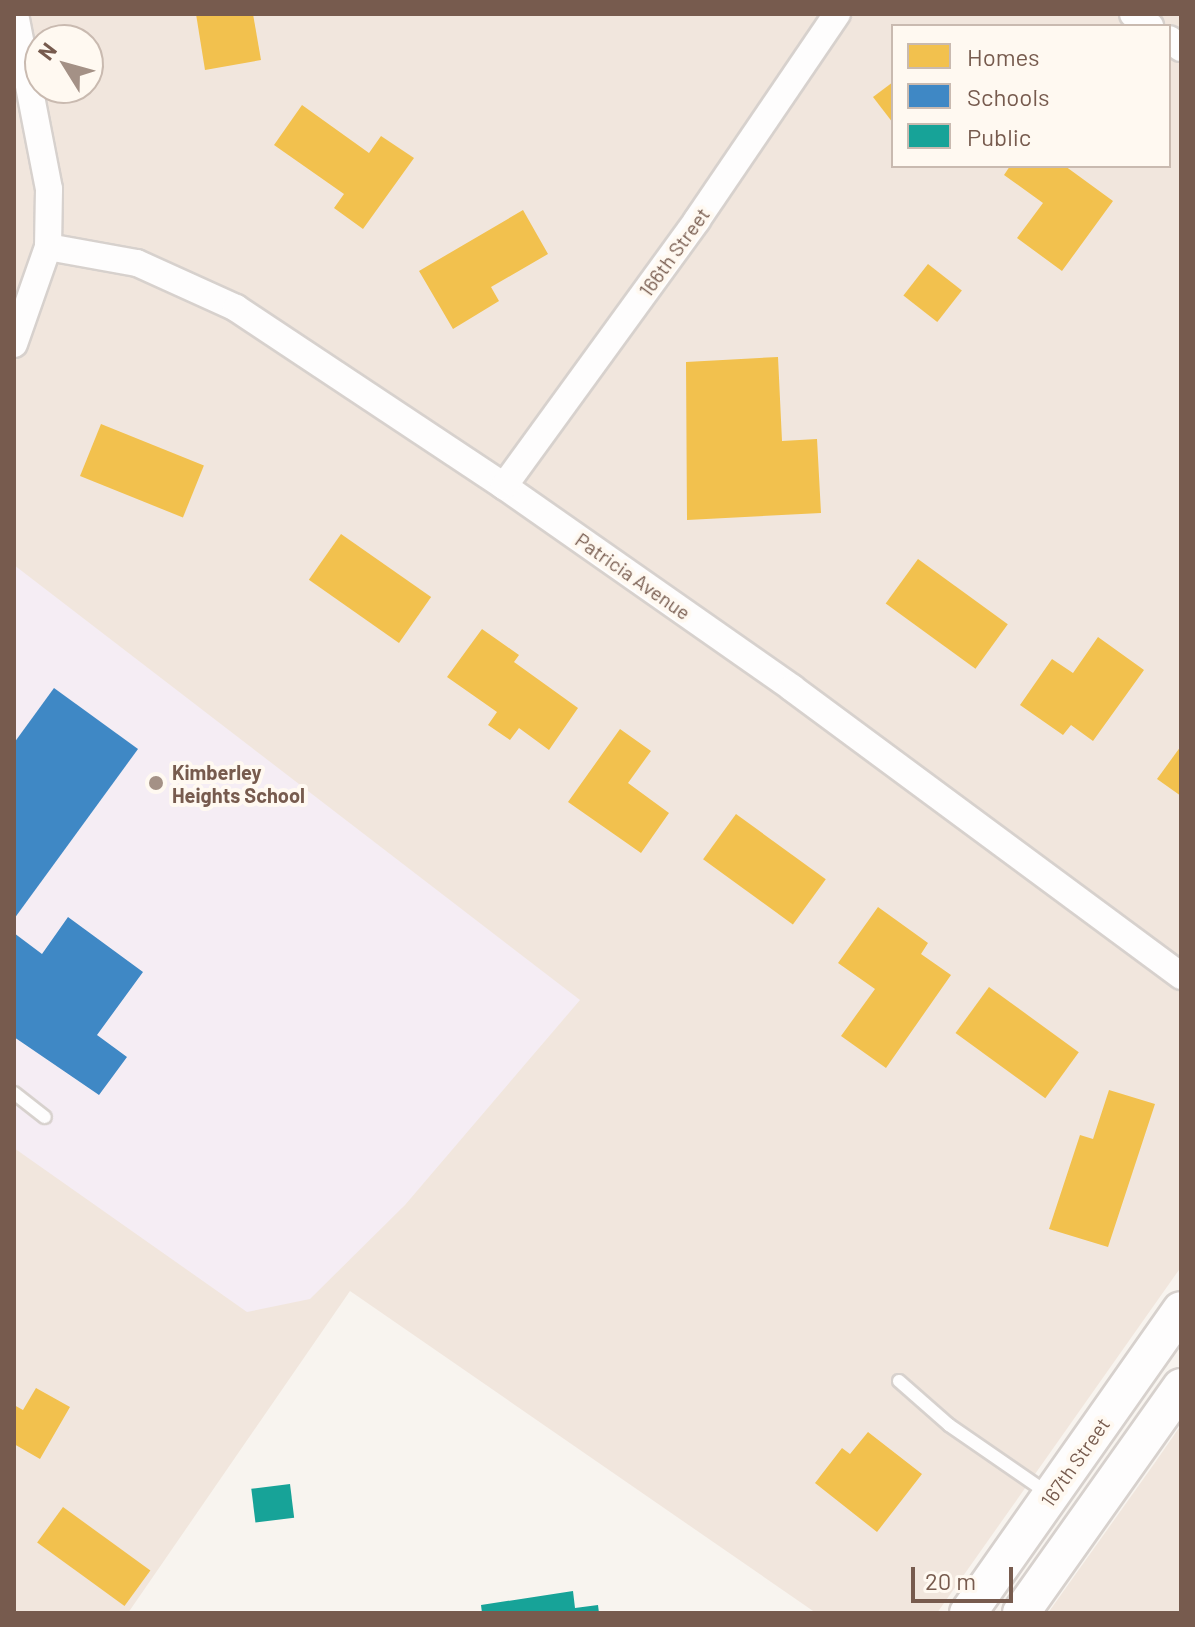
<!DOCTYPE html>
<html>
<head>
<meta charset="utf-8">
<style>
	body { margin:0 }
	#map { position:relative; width:1195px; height:1627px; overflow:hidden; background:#f8f4ef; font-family:Barlow,sans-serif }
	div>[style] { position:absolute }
	.residential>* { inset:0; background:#f1e6dd }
	.education>* { inset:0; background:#f5edf4 }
	.homes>* { inset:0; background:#f2c14e; transform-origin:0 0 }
	.schools>* { inset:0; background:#3f88c5 }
	.public>* { inset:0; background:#17a398; transform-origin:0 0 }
	.roads { filter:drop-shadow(2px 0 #d7d1cd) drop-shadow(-2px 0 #d7d1cd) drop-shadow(0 2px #d7d1cd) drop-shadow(0 -2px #d7d1cd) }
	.service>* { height:12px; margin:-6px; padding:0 6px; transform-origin:6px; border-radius:6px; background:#fefdfd }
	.minor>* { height:26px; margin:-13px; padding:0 13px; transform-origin:13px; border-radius:13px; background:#fefdfd }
	.secondary>* { height:36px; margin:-18px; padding:0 18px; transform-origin:18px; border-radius:18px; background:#fefdfd }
	.dots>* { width:22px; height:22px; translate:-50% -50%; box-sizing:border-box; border:4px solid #fff9f1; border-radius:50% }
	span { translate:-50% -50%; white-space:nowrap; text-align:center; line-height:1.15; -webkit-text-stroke:8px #fff9f1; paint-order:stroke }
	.street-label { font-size:20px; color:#775b4e }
	.poi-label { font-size:20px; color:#775b4e; font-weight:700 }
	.left { translate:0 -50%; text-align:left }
	.frame { position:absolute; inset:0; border:16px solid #775b4e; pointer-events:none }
	.legend { position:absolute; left:891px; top:24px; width:280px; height:144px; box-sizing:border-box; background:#fff9f1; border:2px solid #c9bab0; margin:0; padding:10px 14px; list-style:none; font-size:24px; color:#775b4e }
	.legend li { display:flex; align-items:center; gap:16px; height:40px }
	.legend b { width:40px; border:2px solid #c9bab0 }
	.north { position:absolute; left:24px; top:24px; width:80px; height:80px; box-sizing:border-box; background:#fff9f1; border:2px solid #c9bab0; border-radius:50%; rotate:307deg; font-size:22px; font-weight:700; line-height:32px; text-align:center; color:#775b4e }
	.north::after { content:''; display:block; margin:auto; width:28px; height:36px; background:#a49186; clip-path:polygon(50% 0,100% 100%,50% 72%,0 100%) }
	.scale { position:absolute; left:911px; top:1567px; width:102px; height:36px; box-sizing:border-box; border:4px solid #775b4e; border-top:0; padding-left:10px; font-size:24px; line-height:28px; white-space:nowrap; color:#775b4e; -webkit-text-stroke:6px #fff9f1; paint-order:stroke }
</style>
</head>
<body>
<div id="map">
	<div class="residential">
		<i style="clip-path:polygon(evenodd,14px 14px,1181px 14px,1181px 1267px,937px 1613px,816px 1613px,350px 1291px,128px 1613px,14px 1613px,14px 14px,893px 26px,1169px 26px,1169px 166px,893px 166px,893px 26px,14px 14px,40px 40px,88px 40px,88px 88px,40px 88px,40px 40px)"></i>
		<i style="clip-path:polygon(1181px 1425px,1181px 1613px,1048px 1613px,1154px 1464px)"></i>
	</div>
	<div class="education">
		<i style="clip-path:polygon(14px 565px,580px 1000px,405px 1205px,310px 1299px,247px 1312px,14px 1148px)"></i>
	</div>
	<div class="homes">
		<i style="clip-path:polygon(196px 14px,253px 14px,261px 60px,205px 70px)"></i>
		<i style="clip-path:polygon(893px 82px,893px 123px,873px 97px)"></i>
		<i style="clip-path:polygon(302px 105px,369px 153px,381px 136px,414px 158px,363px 229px,334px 208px,344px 194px,274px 145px)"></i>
		<i style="clip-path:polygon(1010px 166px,1065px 166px,1113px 201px,1062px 271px,1017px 238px,1043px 203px,1004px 175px)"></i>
		<i style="clip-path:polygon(523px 210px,548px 254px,491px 287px,499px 301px,453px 329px,419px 271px)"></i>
		<i style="left:928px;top:264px;width:43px;height:40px;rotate:38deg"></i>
		<i style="clip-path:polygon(778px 357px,782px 441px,817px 439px,821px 513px,687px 520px,686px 362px)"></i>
		<i style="left:101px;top:424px;width:111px;height:56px;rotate:22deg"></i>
		<i style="left:341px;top:534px;width:110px;height:56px;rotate:35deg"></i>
		<i style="left:918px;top:559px;width:111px;height:55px;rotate:36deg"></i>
		<i style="clip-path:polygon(482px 629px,519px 655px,514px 662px,578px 708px,549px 750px,519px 728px,510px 740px,488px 725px,497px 712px,447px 677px)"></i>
		<i style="clip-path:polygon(1098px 637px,1144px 670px,1093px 741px,1071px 725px,1063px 735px,1020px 705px,1052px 659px,1073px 673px)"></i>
		<i style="clip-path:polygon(620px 729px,651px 751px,628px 783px,669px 813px,641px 853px,568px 802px)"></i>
		<i style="clip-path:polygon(1181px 746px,1181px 796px,1157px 779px)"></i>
		<i style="left:736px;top:814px;width:111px;height:56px;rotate:36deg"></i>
		<i style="clip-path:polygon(878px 907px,928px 943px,921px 954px,951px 975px,886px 1068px,841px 1036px,875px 989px,838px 963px)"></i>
		<i style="left:989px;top:987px;width:111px;height:57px;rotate:36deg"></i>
		<i style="clip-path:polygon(1109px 1090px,1155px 1104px,1108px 1247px,1049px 1229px,1080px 1135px,1093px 1139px)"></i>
		<i style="clip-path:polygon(36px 1388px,70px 1407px,40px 1459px,14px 1444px,14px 1405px,23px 1410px)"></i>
		<i style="clip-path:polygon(868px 1432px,922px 1474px,877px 1532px,815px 1483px,842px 1448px,850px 1454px)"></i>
		<i style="left:63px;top:1507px;width:108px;height:44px;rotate:36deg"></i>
	</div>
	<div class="schools">
		<i style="clip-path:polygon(54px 688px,138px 749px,14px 919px,14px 743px)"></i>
		<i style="clip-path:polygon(68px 917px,143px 972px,97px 1035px,127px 1057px,99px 1095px,14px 1037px,14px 933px,42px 954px)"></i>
	</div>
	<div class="public">
		<i style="left:290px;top:1484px;width:34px;height:39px;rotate:83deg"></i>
		<i style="clip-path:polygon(573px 1591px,575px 1608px,598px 1605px,599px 1613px,482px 1613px,481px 1605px)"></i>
	</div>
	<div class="roads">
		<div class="service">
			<i style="left:14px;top:1093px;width:39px;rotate:38deg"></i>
			<i style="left:899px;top:1381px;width:67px;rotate:41.3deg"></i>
			<i style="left:949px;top:1425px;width:121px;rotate:34.6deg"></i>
		</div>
		<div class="minor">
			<i style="left:1133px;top:14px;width:21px;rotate:35deg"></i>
			<i style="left:1169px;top:39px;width:15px;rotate:37deg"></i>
			<i style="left:48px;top:247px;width:90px;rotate:10.2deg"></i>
			<i style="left:137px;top:263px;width:109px;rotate:24.4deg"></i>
			<i style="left:236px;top:308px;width:322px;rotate:33.6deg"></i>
			<i style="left:504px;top:486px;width:352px;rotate:35deg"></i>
			<i style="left:792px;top:688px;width:484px;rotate:36.5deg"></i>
			<i style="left:14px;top:344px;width:103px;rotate:-70.7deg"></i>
			<i style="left:48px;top:247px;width:58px;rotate:-89deg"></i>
			<i style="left:49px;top:189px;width:178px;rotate:-101deg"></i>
			<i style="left:504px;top:486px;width:329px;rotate:-54deg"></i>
			<i style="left:697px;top:220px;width:249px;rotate:-55.8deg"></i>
		</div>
		<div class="secondary">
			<i style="left:968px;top:1613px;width:370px;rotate:-54.9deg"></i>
			<i style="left:1021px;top:1613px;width:277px;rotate:-54.7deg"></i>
		</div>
	</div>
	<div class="dots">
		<i style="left:156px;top:783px;background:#a49186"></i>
	</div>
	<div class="street-label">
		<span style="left:674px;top:252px;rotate:-54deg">166th Street</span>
		<span style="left:633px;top:576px;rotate:35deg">Patricia Avenue</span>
		<span style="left:1075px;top:1462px;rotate:-55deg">167th Street</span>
	</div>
	<div class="poi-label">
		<span class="left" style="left:172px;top:784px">Kimberley<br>Heights School</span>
	</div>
	<div class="frame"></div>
	<ul class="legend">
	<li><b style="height:22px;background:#f2c14e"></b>Homes</li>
	<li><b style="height:22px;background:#3f88c5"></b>Schools</li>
	<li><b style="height:22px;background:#17a398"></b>Public</li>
	</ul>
	<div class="north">N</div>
	<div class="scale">20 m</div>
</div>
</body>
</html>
